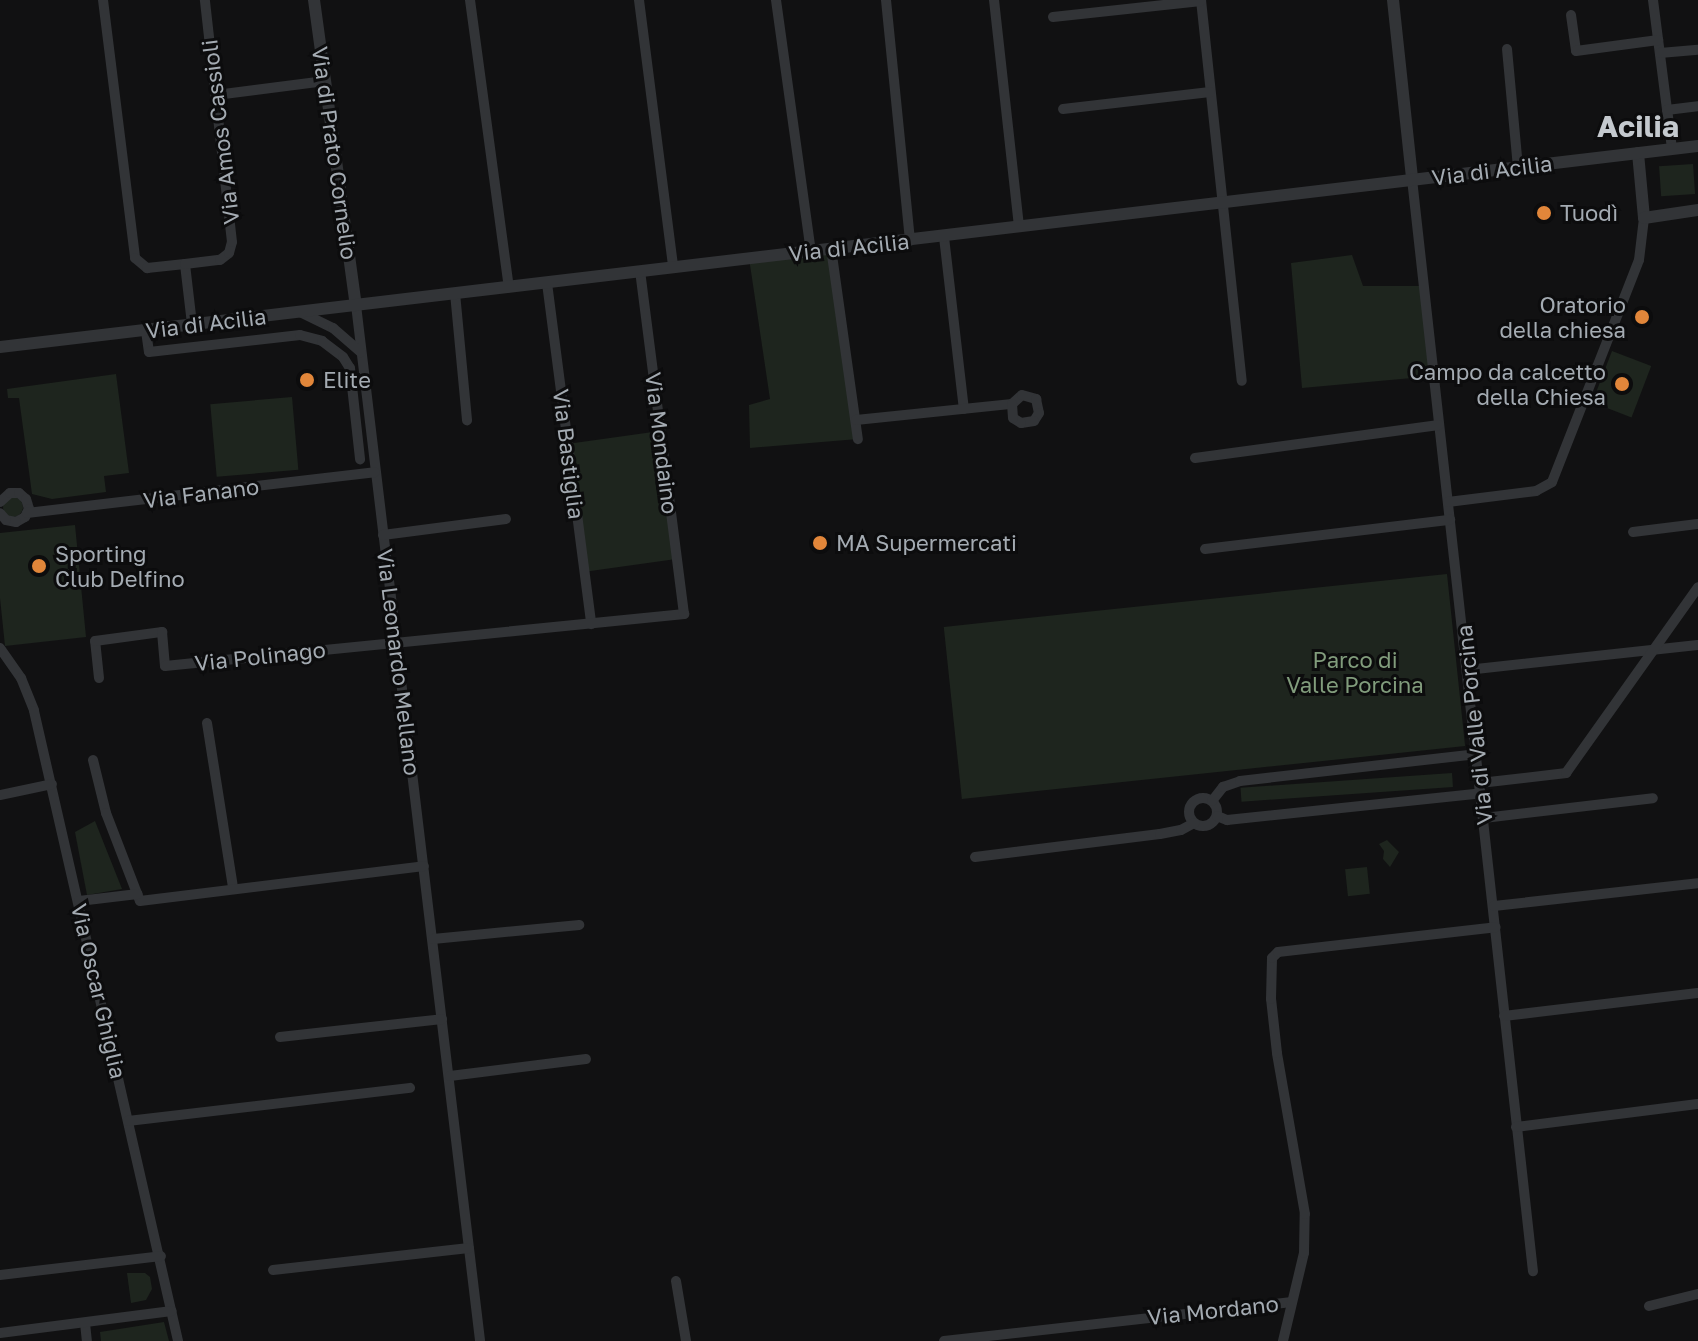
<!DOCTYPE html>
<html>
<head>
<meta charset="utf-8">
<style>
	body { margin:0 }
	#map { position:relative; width:1698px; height:1341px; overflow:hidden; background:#111112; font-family:"Golos Text",sans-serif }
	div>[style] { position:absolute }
	.green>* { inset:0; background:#1e251e; transform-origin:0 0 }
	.round { border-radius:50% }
	.water>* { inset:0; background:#2c363a }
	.minor>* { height:10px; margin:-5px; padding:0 5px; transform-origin:5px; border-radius:5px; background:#323437 }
	.minor>.ring { margin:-5px; padding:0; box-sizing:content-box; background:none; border:10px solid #323437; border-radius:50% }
	.tertiary>* { height:12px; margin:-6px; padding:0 6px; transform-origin:6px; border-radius:6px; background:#323437 }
	.dots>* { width:22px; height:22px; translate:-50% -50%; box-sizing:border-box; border:4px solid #0c0c0d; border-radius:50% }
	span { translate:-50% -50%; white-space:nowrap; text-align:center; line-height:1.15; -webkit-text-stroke:6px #0c0c0d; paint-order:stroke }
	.street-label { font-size:22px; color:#a4abb2 }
	.poi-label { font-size:22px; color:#a4abb2 }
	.left { translate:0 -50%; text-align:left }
	.right { translate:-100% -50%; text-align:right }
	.park-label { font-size:22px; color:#819c7c }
	.district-label { font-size:30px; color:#c4c9ce; font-weight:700 }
</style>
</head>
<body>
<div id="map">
	<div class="green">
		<i style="left:1693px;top:164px;width:30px;height:34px;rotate:86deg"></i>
		<i style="clip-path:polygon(830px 246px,858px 439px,750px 448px,749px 405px,770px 399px,749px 258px)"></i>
		<i style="clip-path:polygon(1352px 255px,1363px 286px,1424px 286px,1434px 376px,1302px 388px,1291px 263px)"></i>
		<i style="left:1612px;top:351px;width:42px;height:55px;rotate:21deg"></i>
		<i style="clip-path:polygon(116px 374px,129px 473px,104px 476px,106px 492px,52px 499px,32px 494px,19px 398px,8px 398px,7px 389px)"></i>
		<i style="left:292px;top:397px;width:73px;height:82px;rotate:85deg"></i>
		<i style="left:660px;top:431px;width:129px;height:92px;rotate:82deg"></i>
		<i class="round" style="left:3px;top:497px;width:20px;height:20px"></i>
		<i style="clip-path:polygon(75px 525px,86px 637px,5px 646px,0 598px,0 533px)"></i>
		<i style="left:1447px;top:574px;width:173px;height:506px;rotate:84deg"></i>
		<i style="left:1452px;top:773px;width:14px;height:212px;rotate:86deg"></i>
		<i style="clip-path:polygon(95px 821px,122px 889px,87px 895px,75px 832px)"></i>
		<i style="clip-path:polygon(1387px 840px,1399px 852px,1390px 867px,1383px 859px,1384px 851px,1379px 844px)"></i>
		<i style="left:1367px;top:867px;width:27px;height:22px;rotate:84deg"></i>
		<i style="clip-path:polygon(127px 1273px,145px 1273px,150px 1277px,152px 1289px,146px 1300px,131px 1303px)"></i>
		<i style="clip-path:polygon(164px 1322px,169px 1341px,101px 1341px,100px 1332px)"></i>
	</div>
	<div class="water">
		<i style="clip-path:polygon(156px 572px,157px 576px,152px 577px,153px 586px,132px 589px,130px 575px)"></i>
	</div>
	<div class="minor">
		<i style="left:103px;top:0;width:260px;rotate:82.9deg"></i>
		<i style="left:135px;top:258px;width:16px;rotate:40deg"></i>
		<i style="left:147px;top:268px;width:38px;rotate:-6deg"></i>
		<i style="left:470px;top:0;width:290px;rotate:82.3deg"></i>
		<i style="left:639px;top:0;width:269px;rotate:82.7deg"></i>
		<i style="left:776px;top:0;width:253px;rotate:82.1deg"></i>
		<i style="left:886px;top:0;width:242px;rotate:84.3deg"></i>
		<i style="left:994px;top:0;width:227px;rotate:83.7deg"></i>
		<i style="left:1201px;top:0;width:383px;rotate:83.9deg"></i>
		<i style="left:1653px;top:0;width:111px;rotate:82.7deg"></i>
		<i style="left:1571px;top:15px;width:36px;rotate:82deg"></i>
		<i style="left:1576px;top:51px;width:83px;rotate:-7.6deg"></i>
		<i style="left:1053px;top:17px;width:149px;rotate:-6.2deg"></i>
		<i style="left:1507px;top:49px;width:119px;rotate:84.7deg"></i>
		<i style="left:1660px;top:53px;width:38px;rotate:-5deg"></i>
		<i style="left:216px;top:95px;width:110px;rotate:-7.3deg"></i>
		<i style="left:1063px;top:109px;width:148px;rotate:-6.6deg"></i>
		<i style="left:1672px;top:149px;width:39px;rotate:-97deg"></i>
		<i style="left:1667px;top:110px;width:31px;rotate:-7deg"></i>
		<i style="left:1412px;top:179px;width:1099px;rotate:83.68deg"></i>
		<i style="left:944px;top:237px;width:173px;rotate:83.4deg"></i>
		<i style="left:831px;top:248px;width:193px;rotate:82deg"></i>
		<i style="left:547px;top:283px;width:344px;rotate:82.6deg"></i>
		<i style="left:455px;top:293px;width:128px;rotate:84.6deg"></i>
		<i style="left:356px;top:305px;width:1043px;rotate:83.17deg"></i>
		<i style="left:300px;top:312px;width:37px;rotate:26deg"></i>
		<i style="left:333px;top:328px;width:37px;rotate:41deg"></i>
		<i style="left:192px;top:324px;width:60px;rotate:-96.7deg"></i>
		<i style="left:185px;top:264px;width:35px;rotate:-7deg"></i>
		<i style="left:220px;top:260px;width:11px;rotate:-38deg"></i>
		<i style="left:229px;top:253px;width:11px;rotate:-75deg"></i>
		<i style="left:232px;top:242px;width:244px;rotate:-96.4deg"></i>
		<i style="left:146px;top:331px;width:21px;rotate:82deg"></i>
		<i style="left:149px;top:352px;width:152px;rotate:-6.4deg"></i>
		<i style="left:300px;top:335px;width:23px;rotate:15deg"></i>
		<i style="left:322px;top:341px;width:26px;rotate:37deg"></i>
		<i style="left:343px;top:357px;width:13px;rotate:58deg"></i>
		<i style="left:350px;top:368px;width:92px;rotate:83.7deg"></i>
		<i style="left:856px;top:420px;width:157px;rotate:-5.9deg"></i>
		<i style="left:1012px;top:404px;width:13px;rotate:-42deg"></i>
		<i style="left:1022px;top:395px;width:15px;rotate:16deg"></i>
		<i style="left:1036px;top:399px;width:14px;rotate:78deg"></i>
		<i style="left:1039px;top:413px;width:9px;rotate:122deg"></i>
		<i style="left:1034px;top:421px;width:13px;rotate:171deg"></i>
		<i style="left:1021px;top:423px;width:9px;rotate:-148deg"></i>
		<i style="left:1013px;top:418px;width:14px;rotate:-94deg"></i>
		<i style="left:1195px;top:458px;width:246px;rotate:-7.7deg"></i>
		<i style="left:0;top:502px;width:13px;rotate:-42deg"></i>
		<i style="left:10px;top:493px;width:9px"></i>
		<i style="left:19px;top:493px;width:9px;rotate:41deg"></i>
		<i style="left:26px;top:499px;width:10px;rotate:73deg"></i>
		<i style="left:29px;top:509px;width:9px;rotate:117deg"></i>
		<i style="left:25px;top:517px;width:10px;rotate:151deg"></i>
		<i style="left:16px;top:522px;width:10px;rotate:-169deg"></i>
		<i style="left:6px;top:520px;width:9px;rotate:-131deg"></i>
		<i style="left:1448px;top:502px;width:89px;rotate:-7.1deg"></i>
		<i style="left:1536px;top:491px;width:18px;rotate:-29deg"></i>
		<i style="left:1552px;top:482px;width:238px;rotate:-68.6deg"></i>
		<i style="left:1639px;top:260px;width:42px;rotate:-83.2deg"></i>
		<i style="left:27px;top:513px;width:350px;rotate:-6.7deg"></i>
		<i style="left:1633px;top:532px;width:65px;rotate:-7deg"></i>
		<i style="left:383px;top:535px;width:124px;rotate:-7.4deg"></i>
		<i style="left:1205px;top:549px;width:247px;rotate:-6.8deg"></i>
		<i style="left:0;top:648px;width:37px;rotate:55deg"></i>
		<i style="left:21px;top:678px;width:35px;rotate:68deg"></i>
		<i style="left:34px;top:711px;width:646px;rotate:77.12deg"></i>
		<i style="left:1467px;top:670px;width:232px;rotate:-6.2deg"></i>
		<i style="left:99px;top:678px;width:37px;rotate:-96deg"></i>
		<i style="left:95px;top:641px;width:68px;rotate:-7.7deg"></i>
		<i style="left:162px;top:632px;width:34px;rotate:85deg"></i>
		<i style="left:165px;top:666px;width:522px;rotate:-5.72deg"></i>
		<i style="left:684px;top:614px;width:345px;rotate:-97.3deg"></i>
		<i style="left:207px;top:723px;width:166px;rotate:81deg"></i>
		<i style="left:93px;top:760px;width:55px;rotate:76.2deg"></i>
		<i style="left:106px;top:813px;width:94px;rotate:68.9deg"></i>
		<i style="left:140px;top:901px;width:286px;rotate:-7deg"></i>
		<i style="left:1480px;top:783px;width:87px;rotate:-6.6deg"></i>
		<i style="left:1566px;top:773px;width:228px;rotate:-54.6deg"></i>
		<i style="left:0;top:795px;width:53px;rotate:-11.9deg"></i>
		<i class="ring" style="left:1189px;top:798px;width:18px;height:18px"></i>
		<i style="left:1212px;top:801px;width:18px;rotate:-52deg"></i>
		<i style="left:1223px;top:787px;width:18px;rotate:-19deg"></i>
		<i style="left:1240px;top:781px;width:239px;rotate:-6.5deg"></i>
		<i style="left:1217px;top:816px;width:11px;rotate:22deg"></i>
		<i style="left:1227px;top:820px;width:256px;rotate:-6deg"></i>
		<i style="left:1484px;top:818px;width:170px;rotate:-6.7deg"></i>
		<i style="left:975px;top:857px;width:186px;rotate:-7.1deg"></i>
		<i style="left:1160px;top:834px;width:21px;rotate:-11deg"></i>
		<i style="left:1181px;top:830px;width:15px;rotate:-28deg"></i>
		<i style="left:79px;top:901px;width:59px;rotate:-6.8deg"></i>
		<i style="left:1494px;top:906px;width:205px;rotate:-6.4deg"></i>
		<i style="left:433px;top:939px;width:147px;rotate:-5.5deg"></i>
		<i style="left:1504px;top:1016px;width:195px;rotate:-6.8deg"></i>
		<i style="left:280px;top:1037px;width:163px;rotate:-6.3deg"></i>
		<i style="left:450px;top:1076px;width:137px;rotate:-7.1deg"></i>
		<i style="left:128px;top:1121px;width:284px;rotate:-6.7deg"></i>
		<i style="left:1516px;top:1127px;width:183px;rotate:-7.2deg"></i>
		<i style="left:273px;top:1270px;width:197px;rotate:-6.4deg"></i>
		<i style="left:0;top:1275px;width:162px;rotate:-6.7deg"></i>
		<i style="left:676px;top:1281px;width:61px;rotate:80.5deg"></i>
		<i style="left:1649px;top:1306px;width:50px;rotate:-13.8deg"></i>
		<i style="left:85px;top:1323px;width:18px;rotate:84deg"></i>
		<i style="left:0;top:1333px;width:173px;rotate:-7.3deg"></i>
		<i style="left:944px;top:1341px;width:350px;rotate:-6.4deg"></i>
		<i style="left:1283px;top:1341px;width:90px;rotate:-76.6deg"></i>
		<i style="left:1304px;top:1253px;width:39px;rotate:-89deg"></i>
		<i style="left:1305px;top:1214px;width:163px;rotate:-99.9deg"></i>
		<i style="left:1277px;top:1053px;width:54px;rotate:-96.3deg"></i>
		<i style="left:1271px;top:999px;width:41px;rotate:-88.6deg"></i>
		<i style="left:1272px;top:958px;width:8px;rotate:-45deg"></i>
		<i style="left:1278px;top:952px;width:219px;rotate:-6.5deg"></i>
	</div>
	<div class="tertiary">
		<i style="left:314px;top:0;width:308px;rotate:82.2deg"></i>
		<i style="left:1393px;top:0;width:180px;rotate:83.9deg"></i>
		<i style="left:1638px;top:153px;width:65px;rotate:84.7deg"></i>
		<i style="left:1644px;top:218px;width:55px;rotate:-8.4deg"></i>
		<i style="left:0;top:347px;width:1710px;rotate:-6.75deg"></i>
	</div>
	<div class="dots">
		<i style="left:1544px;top:213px;background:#e1863a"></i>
		<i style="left:1642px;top:317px;background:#e1863a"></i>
		<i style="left:307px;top:380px;background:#e1863a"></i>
		<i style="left:1622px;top:384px;background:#e1863a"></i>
		<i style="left:820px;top:543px;background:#e1863a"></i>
		<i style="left:39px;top:566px;background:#e1863a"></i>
	</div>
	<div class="street-label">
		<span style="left:220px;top:132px;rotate:-97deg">Via Amos Cassioli</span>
		<span style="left:335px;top:153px;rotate:82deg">Via di Prato Cornelio</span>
		<span style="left:1492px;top:170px;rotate:-7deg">Via di Acilia</span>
		<span style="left:849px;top:247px;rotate:-6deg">Via di Acilia</span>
		<span style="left:206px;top:323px;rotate:-7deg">Via di Acilia</span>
		<span style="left:662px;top:443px;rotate:83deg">Via Mondaino</span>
		<span style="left:569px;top:454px;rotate:83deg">Via Bastiglia</span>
		<span style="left:201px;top:493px;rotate:-7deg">Via Fanano</span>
		<span style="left:260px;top:656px;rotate:-6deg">Via Polinago</span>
		<span style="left:399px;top:662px;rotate:83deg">Via Leonardo Mellano</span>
		<span style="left:1474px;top:725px;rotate:-96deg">Via di Valle Porcina</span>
		<span style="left:99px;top:991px;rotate:77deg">Via Oscar Ghiglia</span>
		<span style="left:1213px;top:1310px;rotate:-6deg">Via Mordano</span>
	</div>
	<div class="poi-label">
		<span class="left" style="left:1560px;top:213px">Tuodì</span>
		<span class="right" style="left:1626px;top:317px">Oratorio<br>della chiesa</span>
		<span class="right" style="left:1606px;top:384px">Campo da calcetto<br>della Chiesa</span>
		<span class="left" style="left:323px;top:380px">Elite</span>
		<span class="left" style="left:836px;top:543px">MA Supermercati</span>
		<span class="left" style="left:55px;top:566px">Sporting<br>Club Delfino</span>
	</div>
	<div class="park-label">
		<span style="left:1355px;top:672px">Parco di<br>Valle Porcina</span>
	</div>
	<div class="district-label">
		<span style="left:1638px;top:126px">Acilia</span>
	</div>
</div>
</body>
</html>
